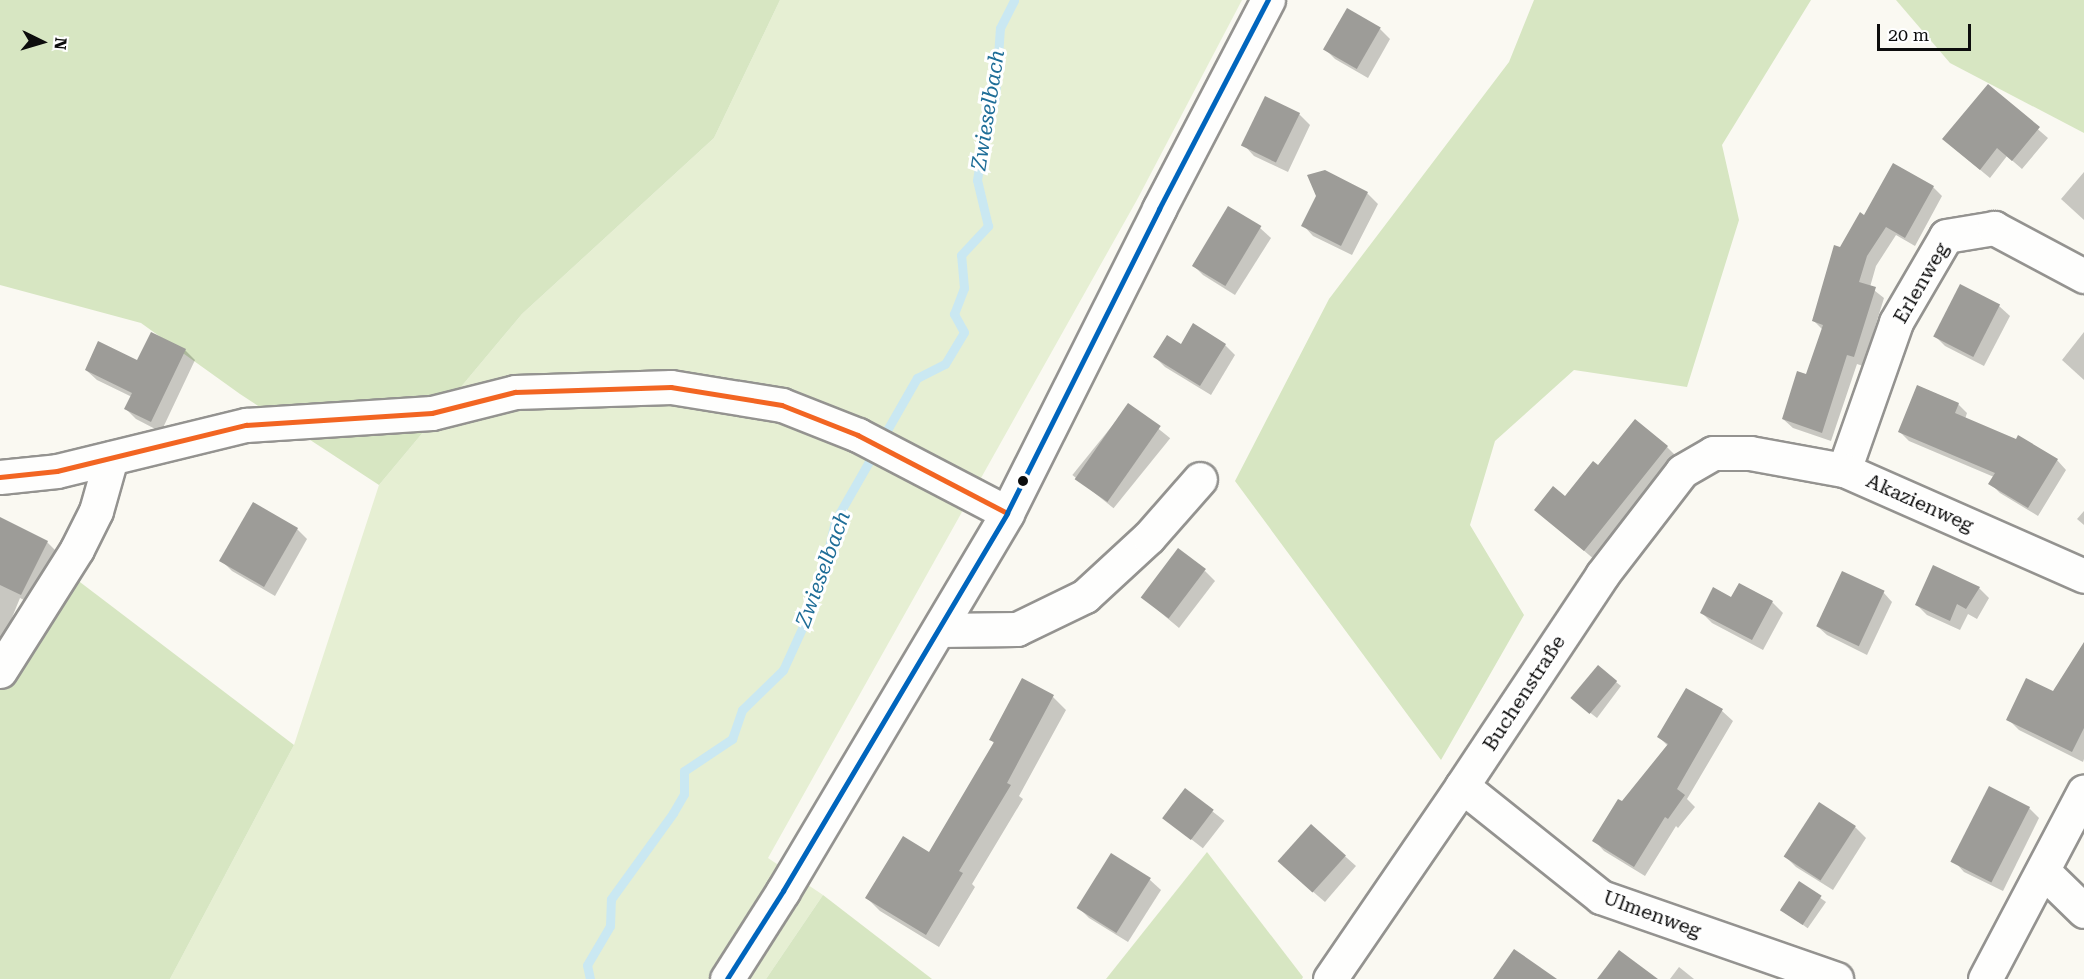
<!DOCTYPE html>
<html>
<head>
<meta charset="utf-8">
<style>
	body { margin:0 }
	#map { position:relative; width:2084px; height:979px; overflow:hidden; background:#faf9f2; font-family:"Roboto Serif",serif }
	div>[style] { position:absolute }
	.green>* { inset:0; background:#e6efd3 }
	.forest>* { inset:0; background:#d7e6c2 }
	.shadow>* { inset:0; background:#0003; transform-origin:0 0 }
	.stream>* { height:9px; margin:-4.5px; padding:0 4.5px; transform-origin:4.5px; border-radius:4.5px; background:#cae8f2 }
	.building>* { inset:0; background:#9d9c98; transform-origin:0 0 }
	.roads { filter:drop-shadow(2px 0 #949390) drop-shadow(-2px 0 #949390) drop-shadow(0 2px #949390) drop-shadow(0 -2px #949390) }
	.minor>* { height:33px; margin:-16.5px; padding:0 16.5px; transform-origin:16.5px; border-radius:16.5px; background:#fefefd }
	.bus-1>* { height:4.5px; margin:-2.25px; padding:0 2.25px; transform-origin:2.25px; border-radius:2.25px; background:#f26522 }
	.bus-2>* { height:4.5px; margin:-2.25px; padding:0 2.25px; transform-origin:2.25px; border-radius:2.25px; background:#0065bd }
	.dots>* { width:16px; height:16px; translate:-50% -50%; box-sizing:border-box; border:3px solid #fff; border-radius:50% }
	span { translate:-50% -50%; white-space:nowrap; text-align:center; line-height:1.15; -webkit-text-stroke:6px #fff; paint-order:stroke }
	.street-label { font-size:20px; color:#0d0d0d }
	.water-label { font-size:21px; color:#1e6d97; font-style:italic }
	.north { position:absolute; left:12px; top:12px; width:60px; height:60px; -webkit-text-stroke:4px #fff; paint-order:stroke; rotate:95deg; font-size:16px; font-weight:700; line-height:24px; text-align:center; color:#0d0d0d }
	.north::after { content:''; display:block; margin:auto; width:21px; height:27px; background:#0d0d0d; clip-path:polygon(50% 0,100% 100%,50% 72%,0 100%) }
	.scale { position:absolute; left:1877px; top:24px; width:94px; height:27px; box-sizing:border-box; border:3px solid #0d0d0d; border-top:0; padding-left:8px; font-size:18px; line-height:21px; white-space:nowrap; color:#0d0d0d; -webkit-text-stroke:4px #fff; paint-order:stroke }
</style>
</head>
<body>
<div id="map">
	<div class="green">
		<i style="clip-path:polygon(780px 0,1242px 0,1138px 198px,768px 858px,823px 895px,766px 979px,170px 979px,294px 745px,379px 485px,522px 314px,714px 138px)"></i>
	</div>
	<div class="forest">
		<i style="clip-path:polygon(0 0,780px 0,714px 138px,522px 314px,379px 485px,240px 394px,141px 323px,0 285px)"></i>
		<i style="clip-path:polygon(1534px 0,1811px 0,1722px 145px,1739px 220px,1687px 387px,1574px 370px,1495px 441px,1470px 525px,1524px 615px,1441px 760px,1235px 481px,1329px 299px,1509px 62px)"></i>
		<i style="clip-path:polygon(1896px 0,2084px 0,2084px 133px,1950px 63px)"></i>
		<i style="clip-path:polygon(72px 576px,294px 745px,170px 979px,0 979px,0 661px)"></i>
		<i style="clip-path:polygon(1207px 852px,1303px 977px,1302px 979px,1106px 979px)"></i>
		<i style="clip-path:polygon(823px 895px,932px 979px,766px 979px)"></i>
	</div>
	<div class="shadow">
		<i style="clip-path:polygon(1380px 29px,1390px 39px,1368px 78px,1335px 59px,1325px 49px)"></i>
		<i style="clip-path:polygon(1988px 86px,2048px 138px,2022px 169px,2007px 156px,1990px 178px,1954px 148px)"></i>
		<i style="clip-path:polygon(1266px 98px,1299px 114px,1310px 125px,1288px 172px,1254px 156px,1244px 145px)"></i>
		<i style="clip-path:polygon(1324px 171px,1367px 193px,1378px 204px,1352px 255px,1313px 236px,1303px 225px,1318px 196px)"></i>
		<i style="clip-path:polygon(2084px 172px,2084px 220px,2061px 199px)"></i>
		<i style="clip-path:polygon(1933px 187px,1942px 196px,1915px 246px,1896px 235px,1876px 266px,1870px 287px,1884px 298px,1863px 366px,1857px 364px,1831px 441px,1793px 428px,1783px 419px,1807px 376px,1823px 330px,1814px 321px,1841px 249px,1865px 217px)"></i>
		<i style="clip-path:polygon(1229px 208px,1260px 228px,1271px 238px,1235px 295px,1203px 275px,1193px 265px)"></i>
		<i style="clip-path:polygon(1960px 286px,1999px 306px,2010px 316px,1984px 366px,1945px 346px,1935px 336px)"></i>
		<i style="clip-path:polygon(2084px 332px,2084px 380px,2062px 360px)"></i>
		<i style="clip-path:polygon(1225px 345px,1235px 355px,1211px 395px,1165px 367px,1155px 357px,1181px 346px)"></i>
		<i style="clip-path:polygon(185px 350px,195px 360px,161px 432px,136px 419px,126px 409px,132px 397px,97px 380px,86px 370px,138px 362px)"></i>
		<i style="clip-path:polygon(1958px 404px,1967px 413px,1965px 419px,2057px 460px,2066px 470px,2038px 516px,2000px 493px,1990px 483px,1994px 477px,1909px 441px,1900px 432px)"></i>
		<i style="left:1129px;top:405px;width:53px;height:90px;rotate:39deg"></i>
		<i style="clip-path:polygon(1667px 447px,1676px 456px,1595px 560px,1536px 510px,1565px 498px,1598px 467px)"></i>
		<i style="clip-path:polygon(2084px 511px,2084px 525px,2077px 519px)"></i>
		<i style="clip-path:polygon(0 522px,47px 542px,56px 551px,30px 603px,20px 598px,0 647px)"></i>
		<i style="clip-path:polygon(297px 529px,307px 539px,275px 596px,232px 571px,222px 561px)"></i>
		<i style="clip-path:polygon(1205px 571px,1215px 581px,1179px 628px,1142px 597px)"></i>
		<i style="clip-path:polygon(1979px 588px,1989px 598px,1977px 619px,1968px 614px,1960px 630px,1927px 615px,1917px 605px)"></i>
		<i style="clip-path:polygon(1883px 592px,1892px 602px,1867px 655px,1827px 635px,1817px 626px)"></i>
		<i style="clip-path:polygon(1732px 599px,1772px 602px,1783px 613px,1763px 650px,1712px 623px,1702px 613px)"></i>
		<i style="clip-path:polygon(2084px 645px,2084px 759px,2083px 762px,2019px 730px,2008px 719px,2054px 693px)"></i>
		<i style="clip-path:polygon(1616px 682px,1621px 686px,1597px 718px,1579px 704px)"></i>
		<i style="clip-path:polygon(1686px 690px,1722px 711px,1733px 721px,1687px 799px,1695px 807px,1678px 828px,1676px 826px,1645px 876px,1604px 851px,1594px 840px,1668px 746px,1659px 737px)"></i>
		<i style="clip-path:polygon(1053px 697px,1066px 710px,1019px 796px,1023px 799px,972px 884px,975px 887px,939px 947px,880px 911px,867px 898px,929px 855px,995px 744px,990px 739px)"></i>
		<i style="left:1185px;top:790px;width:50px;height:35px;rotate:38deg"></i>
		<i style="clip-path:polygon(1819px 804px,1855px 827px,1866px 838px,1833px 890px,1796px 867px,1786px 857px)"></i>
		<i style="clip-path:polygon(2029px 808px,2039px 818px,2003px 891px,1964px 872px,1954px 861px)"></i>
		<i style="clip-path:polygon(1311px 826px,1356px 866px,1325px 902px,1290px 872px)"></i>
		<i style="clip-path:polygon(1112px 855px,1150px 880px,1161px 890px,1128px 942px,1089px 918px,1079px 908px)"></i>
		<i style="left:1799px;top:883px;width:33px;height:32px;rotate:35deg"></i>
		<i style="clip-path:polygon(1679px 967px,1694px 979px,1670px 979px)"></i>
	</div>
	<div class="stream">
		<i style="left:590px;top:979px;width:14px;rotate:-102deg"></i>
		<i style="left:587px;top:965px;width:45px;rotate:-59.5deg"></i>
		<i style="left:610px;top:926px;width:27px;rotate:-88deg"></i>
		<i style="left:611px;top:899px;width:106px;rotate:-54.2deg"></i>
		<i style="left:673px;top:813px;width:22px;rotate:-60deg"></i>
		<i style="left:684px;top:794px;width:23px;rotate:-90deg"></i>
		<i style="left:684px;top:771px;width:58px;rotate:-33.7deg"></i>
		<i style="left:732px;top:739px;width:31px;rotate:-71deg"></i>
		<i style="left:742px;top:710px;width:57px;rotate:-44.3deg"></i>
		<i style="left:783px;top:670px;width:87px;rotate:-65.5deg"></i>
		<i style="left:819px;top:591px;width:72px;rotate:-77.1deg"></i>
		<i style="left:835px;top:521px;width:165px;rotate:-60.2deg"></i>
		<i style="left:917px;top:378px;width:31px;rotate:-27deg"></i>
		<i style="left:945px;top:364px;width:37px;rotate:-59deg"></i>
		<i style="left:964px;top:332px;width:21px;rotate:-119deg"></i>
		<i style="left:954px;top:314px;width:28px;rotate:-69deg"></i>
		<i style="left:964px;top:288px;width:33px;rotate:-95deg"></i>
		<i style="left:961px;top:255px;width:40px;rotate:-47deg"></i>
		<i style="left:988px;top:226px;width:47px;rotate:-103.4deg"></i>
		<i style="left:977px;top:180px;width:50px;rotate:-80.7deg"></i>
		<i style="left:985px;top:131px;width:34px;rotate:-73deg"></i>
		<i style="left:995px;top:99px;width:71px;rotate:-86deg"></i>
		<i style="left:1000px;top:28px;width:31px;rotate:-63deg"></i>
	</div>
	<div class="building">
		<i style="left:1347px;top:8px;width:39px;height:48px;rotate:30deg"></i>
		<i style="clip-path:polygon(1988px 84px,2040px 127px,2012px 161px,1997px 148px,1980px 170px,1942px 139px)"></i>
		<i style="left:1265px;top:96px;width:39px;height:55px;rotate:26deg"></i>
		<i style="clip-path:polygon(1893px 163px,1934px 186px,1905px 238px,1886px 227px,1867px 256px,1859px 282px,1876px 287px,1854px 357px,1847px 355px,1822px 433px,1782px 419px,1797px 371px,1806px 374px,1823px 325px,1812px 321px,1834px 245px,1840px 247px,1860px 212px,1864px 215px)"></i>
		<i style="clip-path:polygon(1325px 170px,1368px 192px,1341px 246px,1301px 226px,1316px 196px,1307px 175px)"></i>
		<i style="left:1228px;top:206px;width:39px;height:70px;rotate:31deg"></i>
		<i style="left:1960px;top:284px;width:45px;height:59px;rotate:27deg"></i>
		<i style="clip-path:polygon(1193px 323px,1226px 344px,1200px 386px,1153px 357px,1167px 335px,1181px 344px)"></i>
		<i style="clip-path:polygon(151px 332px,186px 349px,151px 422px,124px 409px,132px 393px,85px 370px,98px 341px,137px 360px)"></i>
		<i style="clip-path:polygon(1917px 385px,1959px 403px,1955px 413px,2016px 439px,2018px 435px,2058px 459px,2028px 508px,1988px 484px,1995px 473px,1898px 432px)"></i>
		<i style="left:1128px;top:403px;width:40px;height:93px;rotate:35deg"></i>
		<i style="clip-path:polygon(1635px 419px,1668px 446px,1584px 551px,1534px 510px,1553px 486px,1565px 496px,1593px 461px,1598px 465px)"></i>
		<i style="left:253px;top:502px;width:52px;height:68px;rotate:30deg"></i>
		<i style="clip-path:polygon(0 517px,48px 541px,21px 595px,0 585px)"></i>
		<i style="left:1178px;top:548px;width:35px;height:62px;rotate:37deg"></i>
		<i style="clip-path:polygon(1933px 565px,1980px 587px,1966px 609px,1957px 604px,1950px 621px,1915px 605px)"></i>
		<i style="left:1842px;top:571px;width:47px;height:61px;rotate:25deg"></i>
		<i style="clip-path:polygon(1739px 583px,1773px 601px,1752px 640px,1700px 613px,1713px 587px,1731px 597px)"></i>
		<i style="clip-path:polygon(2084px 642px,2084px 728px,2072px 752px,2006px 720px,2026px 678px,2053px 691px)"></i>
		<i style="left:1598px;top:665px;width:25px;height:43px;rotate:40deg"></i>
		<i style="clip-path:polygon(1022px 678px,1054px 695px,1007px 783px,1011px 785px,959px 871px,963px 873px,926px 935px,865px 898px,903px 836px,929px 852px,994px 742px,989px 740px)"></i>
		<i style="clip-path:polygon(1686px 688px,1723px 709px,1677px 789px,1685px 795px,1668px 819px,1665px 817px,1634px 867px,1592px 841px,1618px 799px,1622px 801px,1668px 744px,1657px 737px)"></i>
		<i style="left:1989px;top:786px;width:46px;height:85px;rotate:27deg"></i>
		<i style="left:1185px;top:788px;width:36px;height:38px;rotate:37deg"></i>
		<i style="left:1819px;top:802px;width:44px;height:65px;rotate:33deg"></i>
		<i style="left:1311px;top:824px;width:47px;height:50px;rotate:42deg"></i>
		<i style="left:1111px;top:853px;width:47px;height:65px;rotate:32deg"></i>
		<i style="left:1799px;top:881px;width:27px;height:35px;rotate:33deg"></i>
		<i style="clip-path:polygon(1514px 949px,1557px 979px,1493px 979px)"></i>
		<i style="clip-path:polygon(1619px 950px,1658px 979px,1597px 979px)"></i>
	</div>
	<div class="roads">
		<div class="minor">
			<i style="left:1844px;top:470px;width:157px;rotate:-70.6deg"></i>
			<i style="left:1896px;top:322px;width:99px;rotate:-59.8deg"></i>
			<i style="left:1946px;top:236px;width:49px;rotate:-9.5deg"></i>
			<i style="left:1994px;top:228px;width:102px;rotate:28.1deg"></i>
			<i style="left:0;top:477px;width:57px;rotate:-6deg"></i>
			<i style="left:57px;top:471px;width:195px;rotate:-13.7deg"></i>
			<i style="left:246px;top:425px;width:186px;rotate:-3.7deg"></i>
			<i style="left:432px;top:413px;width:86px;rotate:-14.2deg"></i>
			<i style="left:515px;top:392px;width:156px;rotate:-1.8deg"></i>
			<i style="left:671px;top:387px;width:112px;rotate:9.2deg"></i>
			<i style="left:782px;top:405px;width:82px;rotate:21.5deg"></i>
			<i style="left:858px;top:435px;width:168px;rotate:27.6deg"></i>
			<i style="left:939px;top:630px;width:78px;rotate:-0.7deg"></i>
			<i style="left:1017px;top:629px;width:76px;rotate:-25.9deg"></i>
			<i style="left:1085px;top:596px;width:87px;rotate:-42.7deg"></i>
			<i style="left:1149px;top:537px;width:77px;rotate:-48.7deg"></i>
			<i style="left:0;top:671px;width:144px;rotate:-57.7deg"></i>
			<i style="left:77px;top:549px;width:42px;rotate:-63.4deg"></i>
			<i style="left:96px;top:511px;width:55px;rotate:-74.2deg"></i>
			<i style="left:1462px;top:786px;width:178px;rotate:38.6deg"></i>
			<i style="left:1601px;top:897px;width:249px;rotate:19.2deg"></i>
			<i style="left:2043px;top:871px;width:57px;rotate:44.3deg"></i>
			<i style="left:727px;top:979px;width:104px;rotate:-57.5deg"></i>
			<i style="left:783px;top:891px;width:439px;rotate:-59.3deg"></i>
			<i style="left:1007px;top:513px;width:340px;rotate:-63.4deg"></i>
			<i style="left:1159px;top:209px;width:236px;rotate:-62.5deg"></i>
			<i style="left:1330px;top:979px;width:234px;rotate:-55.6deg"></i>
			<i style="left:1462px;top:786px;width:253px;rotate:-56.4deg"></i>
			<i style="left:1602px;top:575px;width:131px;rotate:-52.4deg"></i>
			<i style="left:1682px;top:471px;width:36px;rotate:-30deg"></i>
			<i style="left:1713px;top:453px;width:37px"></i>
			<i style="left:1750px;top:453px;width:96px;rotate:10.3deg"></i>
			<i style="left:1844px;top:470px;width:262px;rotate:23.8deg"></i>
			<i style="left:1985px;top:979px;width:212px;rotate:-62.2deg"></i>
		</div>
	</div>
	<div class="bus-1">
		<i style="left:0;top:477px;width:57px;rotate:-6deg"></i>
		<i style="left:57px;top:471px;width:195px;rotate:-13.7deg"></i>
		<i style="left:246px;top:425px;width:186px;rotate:-3.7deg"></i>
		<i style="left:432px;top:413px;width:86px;rotate:-14.2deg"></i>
		<i style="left:515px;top:392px;width:156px;rotate:-1.8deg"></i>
		<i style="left:671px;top:387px;width:112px;rotate:9.2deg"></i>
		<i style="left:782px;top:405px;width:82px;rotate:21.5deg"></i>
		<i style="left:858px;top:435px;width:168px;rotate:27.6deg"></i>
	</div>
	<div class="bus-2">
		<i style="left:727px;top:979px;width:104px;rotate:-57.5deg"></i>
		<i style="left:783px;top:891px;width:439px;rotate:-59.3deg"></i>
		<i style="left:1007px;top:513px;width:340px;rotate:-63.4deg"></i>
		<i style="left:1159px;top:209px;width:236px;rotate:-62.5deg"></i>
	</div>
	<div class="dots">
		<i style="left:1023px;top:481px;background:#0d0d0d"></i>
	</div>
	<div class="street-label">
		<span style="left:1921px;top:283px;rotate:-60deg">Erlenweg</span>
		<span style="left:1920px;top:503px;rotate:24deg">Akazienweg</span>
		<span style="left:1524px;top:693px;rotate:-57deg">Buchenstraße</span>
		<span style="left:1652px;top:914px;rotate:20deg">Ulmenweg</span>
	</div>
	<div class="water-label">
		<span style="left:988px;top:110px;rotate:-81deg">Zwieselbach</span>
		<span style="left:823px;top:569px;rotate:-70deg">Zwieselbach</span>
	</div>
	<div class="north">N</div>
	<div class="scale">20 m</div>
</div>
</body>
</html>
